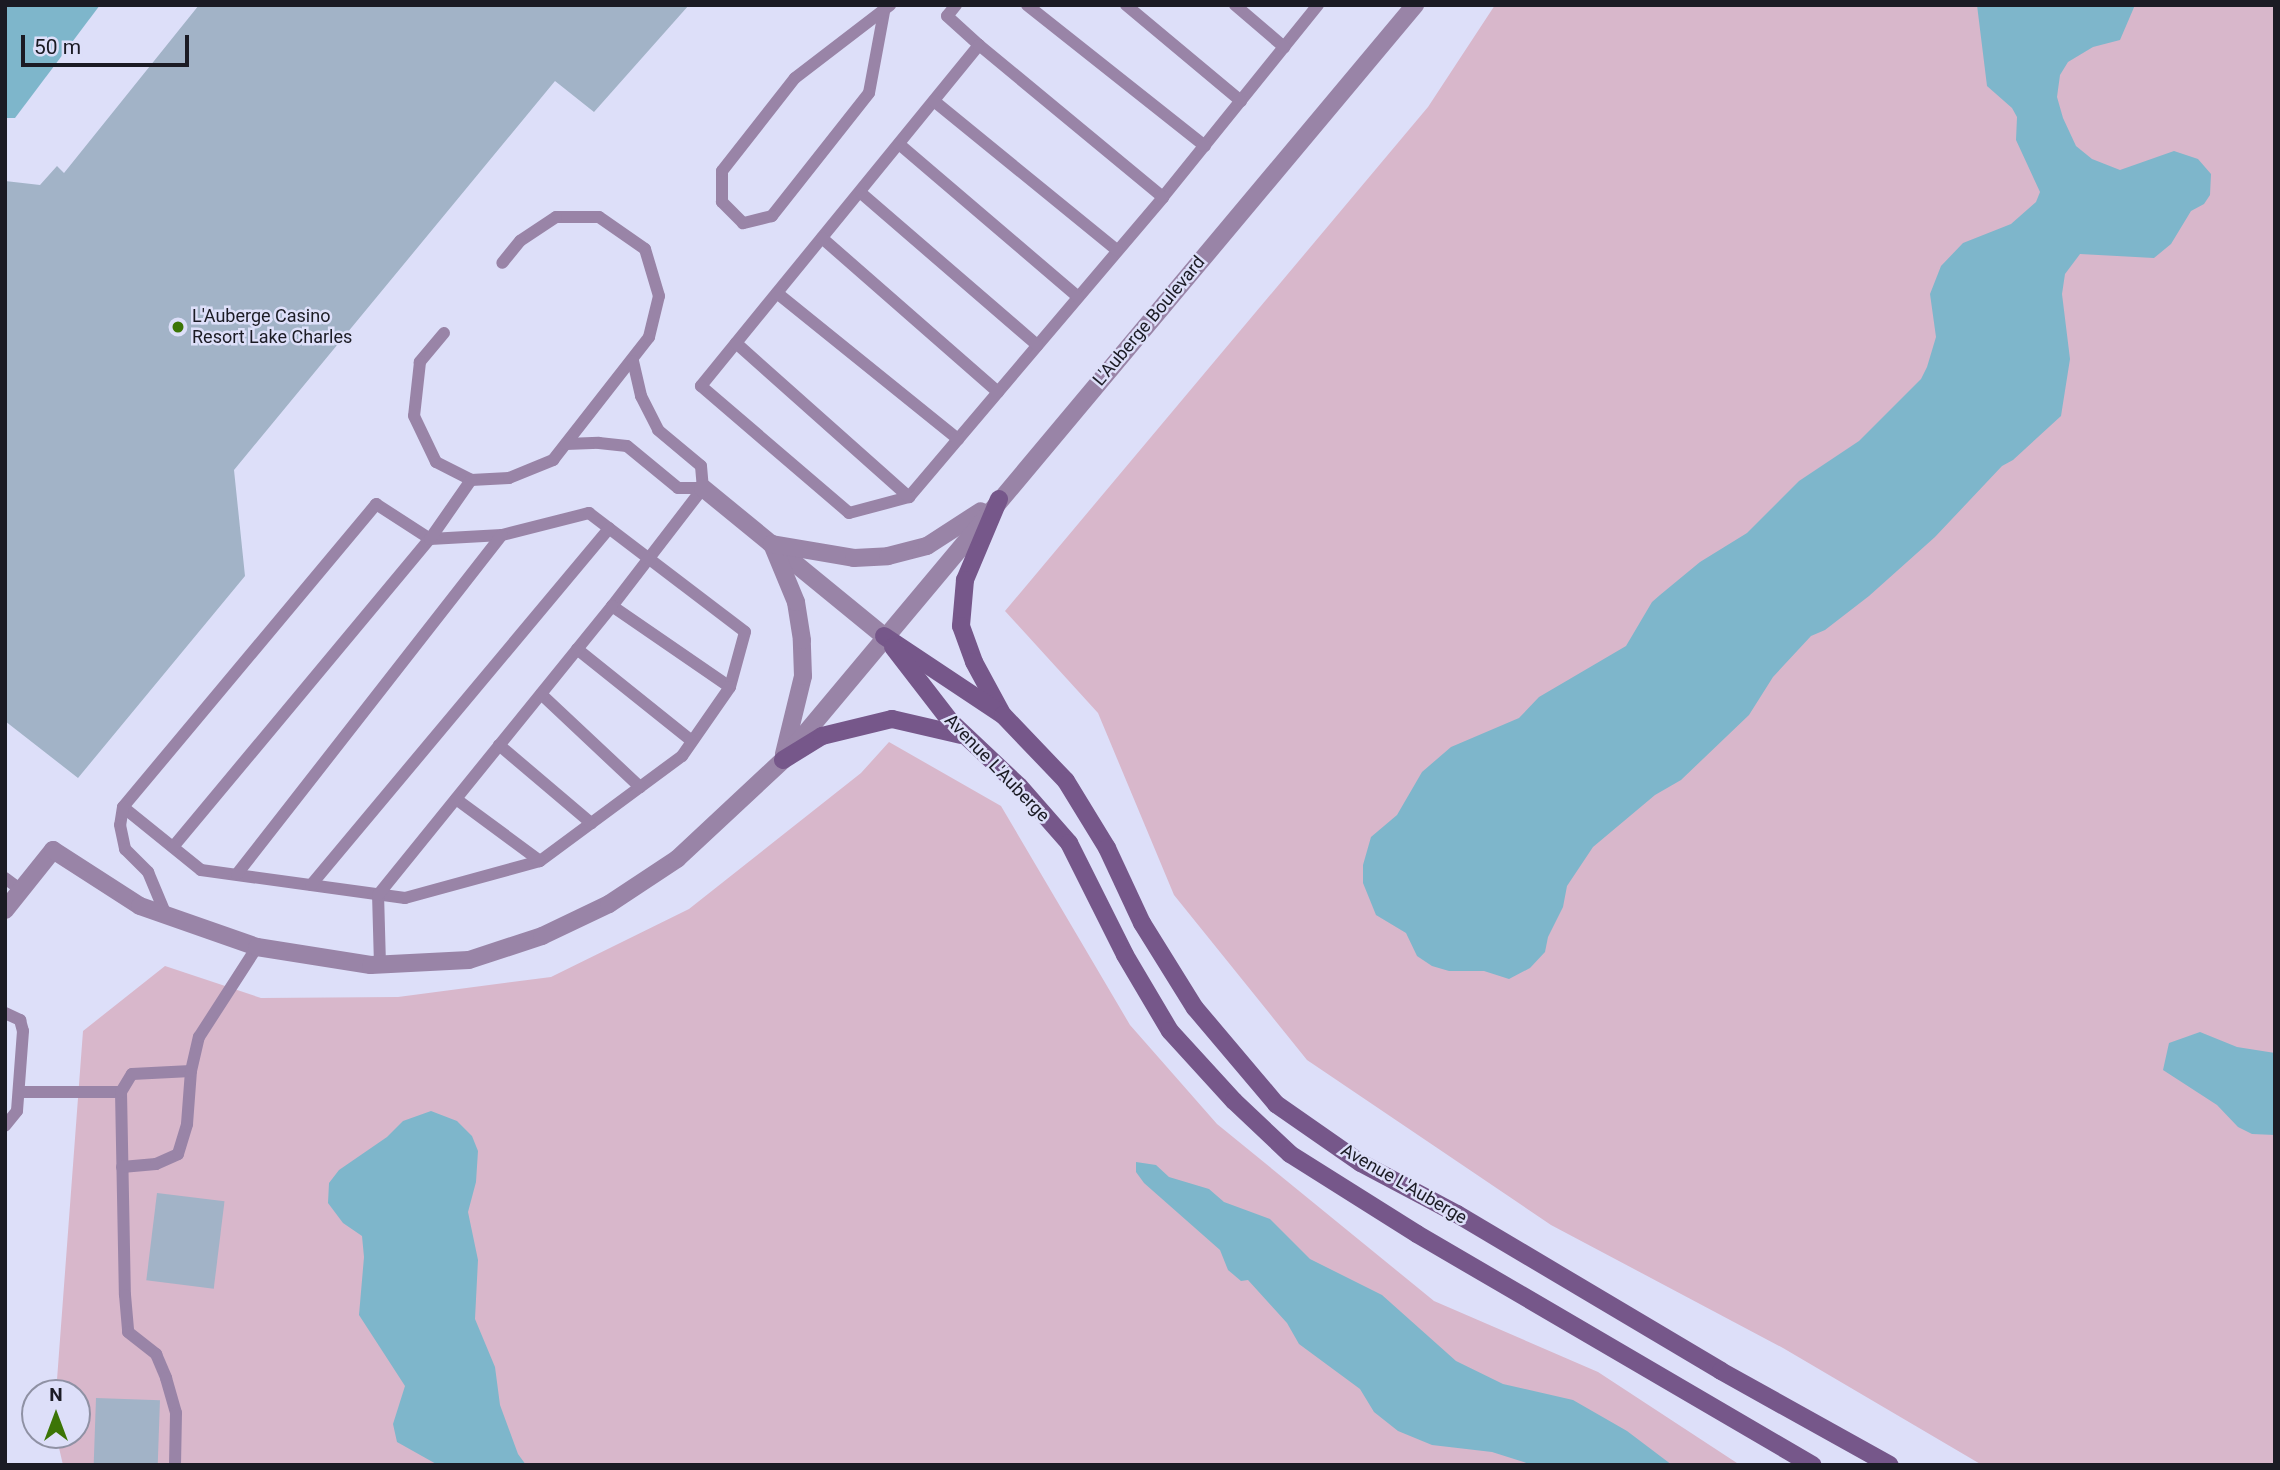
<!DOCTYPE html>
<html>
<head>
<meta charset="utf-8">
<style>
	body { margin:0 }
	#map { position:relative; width:2280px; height:1470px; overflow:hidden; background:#dddff9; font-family:Roboto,sans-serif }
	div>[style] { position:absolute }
	.green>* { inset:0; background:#d8b7cb }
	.water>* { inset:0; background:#7eb6cb }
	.building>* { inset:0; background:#a2b3c7; transform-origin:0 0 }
	.lane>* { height:12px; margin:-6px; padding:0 6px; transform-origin:6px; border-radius:6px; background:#9984a7 }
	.street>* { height:18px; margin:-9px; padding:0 9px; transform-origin:9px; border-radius:9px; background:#9984a7 }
	.secondary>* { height:18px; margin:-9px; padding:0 9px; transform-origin:9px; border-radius:9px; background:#76578a }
	.dots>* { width:19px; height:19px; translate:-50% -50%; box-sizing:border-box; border:4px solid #dddff9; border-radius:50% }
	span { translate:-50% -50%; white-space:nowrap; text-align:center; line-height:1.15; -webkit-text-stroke:5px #dddff9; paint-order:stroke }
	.poi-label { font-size:18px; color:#1b1b24 }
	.left { translate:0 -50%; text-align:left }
	.street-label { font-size:18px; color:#1b1b24 }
	.frame { position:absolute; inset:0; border:7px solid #1b1b24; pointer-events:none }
	.north { position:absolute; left:21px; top:1379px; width:70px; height:70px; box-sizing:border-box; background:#dddff9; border:2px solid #8f91a4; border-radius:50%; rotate:0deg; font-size:19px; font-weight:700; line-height:28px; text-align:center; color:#1b1b24 }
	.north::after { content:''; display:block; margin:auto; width:24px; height:32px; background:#3c7506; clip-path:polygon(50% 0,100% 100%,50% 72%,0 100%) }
	.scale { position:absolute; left:21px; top:35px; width:168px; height:32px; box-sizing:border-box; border:4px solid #1b1b24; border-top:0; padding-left:9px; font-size:21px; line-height:24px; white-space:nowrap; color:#1b1b24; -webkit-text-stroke:5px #dddff9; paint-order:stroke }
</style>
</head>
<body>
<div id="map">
	<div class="green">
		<i style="clip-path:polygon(1495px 5px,2275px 5px,2275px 1465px,1982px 1465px,1783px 1348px,1551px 1225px,1307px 1060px,1174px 895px,1098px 713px,1005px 611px,1428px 107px)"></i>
		<i style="clip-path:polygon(889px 742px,1001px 806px,1130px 1025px,1217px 1124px,1434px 1301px,1598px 1372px,1740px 1465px,63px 1465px,56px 1435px,77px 1435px,77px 1393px,56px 1393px,83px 1031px,165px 966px,261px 998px,398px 997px,551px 977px,689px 909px,861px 773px)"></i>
	</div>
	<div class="water">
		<i style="clip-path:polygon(5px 5px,100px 5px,15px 118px,5px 118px)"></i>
		<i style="clip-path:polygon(1977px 5px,2135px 5px,2120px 40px,2093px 47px,2068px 62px,2060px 75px,2057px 97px,2063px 118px,2076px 146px,2092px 159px,2120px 170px,2174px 151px,2198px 159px,2211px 174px,2210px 195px,2204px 204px,2191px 211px,2171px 244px,2154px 258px,2080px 254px,2065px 274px,2062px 294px,2070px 359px,2061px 416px,2013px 460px,2002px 466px,1935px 537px,1869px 596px,1825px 630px,1811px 636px,1773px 677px,1749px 715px,1681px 780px,1655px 795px,1593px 847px,1567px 886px,1563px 907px,1548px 937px,1545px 952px,1530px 968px,1509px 979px,1484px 971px,1449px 971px,1432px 966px,1417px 956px,1406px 933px,1376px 915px,1363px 883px,1363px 865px,1371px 837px,1397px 815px,1422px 772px,1451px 747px,1519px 718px,1539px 697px,1626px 646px,1652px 602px,1660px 595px,1700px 562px,1747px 533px,1799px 481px,1859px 441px,1921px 379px,1927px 367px,1936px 337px,1930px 294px,1941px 266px,1963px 243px,2011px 224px,2036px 202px,2040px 192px,2016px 140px,2017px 117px,2012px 108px,1987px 86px)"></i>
		<i style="clip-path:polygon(2200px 1032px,2237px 1047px,2275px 1053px,2275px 1135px,2252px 1134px,2238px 1127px,2217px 1105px,2163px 1070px,2169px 1043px)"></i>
		<i style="clip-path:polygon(431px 1111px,457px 1121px,472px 1136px,478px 1151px,476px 1182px,468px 1212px,478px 1260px,475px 1319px,495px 1367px,500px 1405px,518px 1454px,526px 1465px,438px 1465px,397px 1442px,393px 1424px,405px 1386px,359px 1315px,364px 1257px,362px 1236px,343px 1223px,328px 1203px,329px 1183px,339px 1170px,387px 1137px,403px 1121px)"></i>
		<i style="clip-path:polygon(1136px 1162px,1156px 1165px,1169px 1177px,1209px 1189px,1224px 1202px,1270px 1219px,1310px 1259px,1382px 1295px,1456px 1361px,1503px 1384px,1573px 1400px,1627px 1431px,1672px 1465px,1533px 1465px,1492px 1452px,1432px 1445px,1398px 1431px,1374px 1412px,1360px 1389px,1299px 1344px,1287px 1323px,1248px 1280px,1241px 1281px,1228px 1270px,1220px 1250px,1144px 1183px,1136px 1172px)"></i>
	</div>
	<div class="building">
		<i style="clip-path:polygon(199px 5px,689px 5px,594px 112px,555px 81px,234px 470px,245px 576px,78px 778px,5px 721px,5px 181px,40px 185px,57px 166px,64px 173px)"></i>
		<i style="left:157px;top:1193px;width:68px;height:88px;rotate:7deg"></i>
		<i style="left:96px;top:1398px;width:64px;height:67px;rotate:2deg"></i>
	</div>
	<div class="lane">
		<i style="left:956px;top:5px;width:14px;rotate:129deg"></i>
		<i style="left:947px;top:16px;width:43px;rotate:42.2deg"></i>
		<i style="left:979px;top:45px;width:440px;rotate:129.2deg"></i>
		<i style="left:701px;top:386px;width:195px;rotate:40.6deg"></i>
		<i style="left:849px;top:513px;width:62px;rotate:-14.9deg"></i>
		<i style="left:909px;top:497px;width:393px;rotate:-49.7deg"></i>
		<i style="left:1163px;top:197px;width:247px;rotate:-51.1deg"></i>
		<i style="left:1027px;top:5px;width:227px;rotate:38.4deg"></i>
		<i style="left:1126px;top:5px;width:150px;rotate:39.9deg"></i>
		<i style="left:1235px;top:5px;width:65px;rotate:40.6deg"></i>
		<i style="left:884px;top:12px;width:82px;rotate:100.5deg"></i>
		<i style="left:869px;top:93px;width:157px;rotate:128.3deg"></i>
		<i style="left:772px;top:216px;width:30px;rotate:166deg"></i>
		<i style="left:743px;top:223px;width:30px;rotate:-135deg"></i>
		<i style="left:722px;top:202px;width:31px;rotate:-90deg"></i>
		<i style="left:722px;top:171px;width:118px;rotate:-51.9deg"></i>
		<i style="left:795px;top:78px;width:120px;rotate:-37.5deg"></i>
		<i style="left:979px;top:45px;width:239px;rotate:39.6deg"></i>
		<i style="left:934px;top:101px;width:236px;rotate:39.2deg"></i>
		<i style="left:899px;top:144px;width:235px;rotate:40.5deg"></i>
		<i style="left:861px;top:193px;width:233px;rotate:40.8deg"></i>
		<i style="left:822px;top:238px;width:234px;rotate:41.2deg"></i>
		<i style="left:777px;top:293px;width:233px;rotate:38.9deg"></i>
		<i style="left:444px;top:333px;width:38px;rotate:130deg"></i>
		<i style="left:420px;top:362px;width:54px;rotate:96.3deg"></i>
		<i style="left:414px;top:416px;width:51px;rotate:64.4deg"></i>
		<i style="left:436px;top:462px;width:39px;rotate:27deg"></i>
		<i style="left:471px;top:480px;width:38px;rotate:-3deg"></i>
		<i style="left:509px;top:478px;width:48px;rotate:-22.2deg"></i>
		<i style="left:553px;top:460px;width:156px;rotate:-52deg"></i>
		<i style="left:649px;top:337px;width:42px;rotate:-76.3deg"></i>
		<i style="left:659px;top:296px;width:49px;rotate:-106.6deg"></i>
		<i style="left:645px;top:249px;width:56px;rotate:-145.2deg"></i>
		<i style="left:599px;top:217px;width:43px;rotate:180deg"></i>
		<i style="left:556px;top:217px;width:43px;rotate:146.3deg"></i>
		<i style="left:520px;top:241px;width:28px;rotate:129deg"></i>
		<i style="left:736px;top:343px;width:232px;rotate:41.7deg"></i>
		<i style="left:633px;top:361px;width:36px;rotate:77deg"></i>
		<i style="left:641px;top:396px;width:38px;rotate:63deg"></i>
		<i style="left:658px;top:430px;width:56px;rotate:39.9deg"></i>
		<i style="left:701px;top:466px;width:22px;rotate:85deg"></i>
		<i style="left:703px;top:488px;width:149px;rotate:127.6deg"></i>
		<i style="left:612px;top:606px;width:143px;rotate:34.5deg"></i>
		<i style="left:566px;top:444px;width:33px;rotate:-2deg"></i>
		<i style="left:599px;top:443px;width:28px;rotate:6deg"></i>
		<i style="left:627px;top:446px;width:66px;rotate:39.5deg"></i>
		<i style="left:678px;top:488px;width:25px"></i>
		<i style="left:376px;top:504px;width:64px;rotate:32.9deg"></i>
		<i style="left:430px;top:539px;width:72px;rotate:-3.2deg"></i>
		<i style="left:502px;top:535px;width:90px;rotate:-14.2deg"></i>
		<i style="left:589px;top:513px;width:196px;rotate:37.3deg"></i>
		<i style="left:745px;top:632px;width:57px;rotate:105.3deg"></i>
		<i style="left:730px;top:687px;width:84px;rotate:124.8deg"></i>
		<i style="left:682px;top:756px;width:177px;rotate:143.5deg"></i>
		<i style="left:540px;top:861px;width:140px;rotate:164.7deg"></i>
		<i style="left:405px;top:898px;width:206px;rotate:-172.2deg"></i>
		<i style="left:201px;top:870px;width:100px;rotate:-141.1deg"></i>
		<i style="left:123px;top:807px;width:395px;rotate:-50.1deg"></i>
		<i style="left:577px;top:649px;width:147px;rotate:38.7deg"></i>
		<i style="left:541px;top:694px;width:136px;rotate:43.2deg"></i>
		<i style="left:499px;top:745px;width:121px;rotate:40.3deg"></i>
		<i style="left:456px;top:799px;width:104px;rotate:36.4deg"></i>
		<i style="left:123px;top:807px;width:18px;rotate:99deg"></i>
		<i style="left:120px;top:825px;width:25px;rotate:78deg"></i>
		<i style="left:125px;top:849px;width:33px;rotate:45deg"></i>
		<i style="left:148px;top:872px;width:47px;rotate:67.3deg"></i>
		<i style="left:173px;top:847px;width:401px;rotate:-50.2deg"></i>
		<i style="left:430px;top:539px;width:72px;rotate:-55.2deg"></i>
		<i style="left:237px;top:874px;width:430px;rotate:-52deg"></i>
		<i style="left:5px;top:878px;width:21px;rotate:37deg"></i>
		<i style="left:311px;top:885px;width:465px;rotate:-50.1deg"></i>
		<i style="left:380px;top:965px;width:70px;rotate:-91.6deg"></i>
		<i style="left:378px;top:895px;width:372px;rotate:-51deg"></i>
		<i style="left:5px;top:1013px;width:17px;rotate:25deg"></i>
		<i style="left:20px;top:1020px;width:11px;rotate:75deg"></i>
		<i style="left:23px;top:1031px;width:80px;rotate:94.3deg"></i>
		<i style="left:17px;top:1111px;width:19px;rotate:129deg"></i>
		<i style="left:19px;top:1092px;width:102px"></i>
		<i style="left:121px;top:1092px;width:203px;rotate:88.9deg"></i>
		<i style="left:125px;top:1295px;width:37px;rotate:85deg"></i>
		<i style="left:128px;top:1332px;width:36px;rotate:38deg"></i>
		<i style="left:156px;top:1354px;width:26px;rotate:67deg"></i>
		<i style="left:166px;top:1378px;width:36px;rotate:74deg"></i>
		<i style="left:176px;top:1413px;width:52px;rotate:91.1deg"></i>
		<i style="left:121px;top:1092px;width:21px;rotate:-59deg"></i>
		<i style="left:132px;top:1074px;width:59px;rotate:-2.9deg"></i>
		<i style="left:122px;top:1167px;width:34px;rotate:-5deg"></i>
		<i style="left:156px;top:1164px;width:24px;rotate:-24deg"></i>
		<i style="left:178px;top:1154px;width:31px;rotate:-73deg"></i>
		<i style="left:187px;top:1124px;width:53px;rotate:-85.7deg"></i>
		<i style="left:191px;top:1071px;width:35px;rotate:-77deg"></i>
		<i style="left:199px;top:1037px;width:107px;rotate:-57.2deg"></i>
	</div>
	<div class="street">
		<i style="left:703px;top:488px;width:234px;rotate:39.3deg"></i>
		<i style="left:784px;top:754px;width:80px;rotate:-76.3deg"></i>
		<i style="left:803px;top:676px;width:36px;rotate:-92deg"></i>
		<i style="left:802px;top:640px;width:38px;rotate:-99deg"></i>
		<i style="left:796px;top:602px;width:63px;rotate:-112.5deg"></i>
		<i style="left:772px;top:544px;width:83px;rotate:9.7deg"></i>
		<i style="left:854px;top:558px;width:34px;rotate:-3deg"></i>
		<i style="left:888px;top:556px;width:40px;rotate:-14.4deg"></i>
		<i style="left:927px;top:546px;width:64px;rotate:-32.9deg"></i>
		<i style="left:5px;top:910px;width:77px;rotate:-51.3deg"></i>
		<i style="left:53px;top:850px;width:103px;rotate:32.8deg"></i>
		<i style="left:140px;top:906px;width:124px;rotate:19.3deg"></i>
		<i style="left:257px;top:947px;width:115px;rotate:9deg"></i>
		<i style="left:371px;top:965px;width:98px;rotate:-2.9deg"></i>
		<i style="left:469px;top:960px;width:77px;rotate:-18.2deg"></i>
		<i style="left:542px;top:936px;width:74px;rotate:-25.5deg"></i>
		<i style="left:609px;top:904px;width:82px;rotate:-33.5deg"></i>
		<i style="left:677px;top:859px;width:145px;rotate:-43deg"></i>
		<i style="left:783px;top:760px;width:985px;rotate:-50.07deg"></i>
	</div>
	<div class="secondary">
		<i style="left:999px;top:499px;width:88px;rotate:112.8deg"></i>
		<i style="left:965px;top:580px;width:46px;rotate:95deg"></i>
		<i style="left:961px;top:626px;width:38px;rotate:70deg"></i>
		<i style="left:974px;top:662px;width:57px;rotate:61.6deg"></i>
		<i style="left:884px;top:636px;width:143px;rotate:33.6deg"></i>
		<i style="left:1003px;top:715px;width:91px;rotate:46.3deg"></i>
		<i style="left:1066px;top:781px;width:79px;rotate:58.5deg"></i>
		<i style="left:1107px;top:848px;width:83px;rotate:65deg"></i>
		<i style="left:1142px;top:923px;width:100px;rotate:58.1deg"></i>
		<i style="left:1195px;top:1008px;width:126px;rotate:49.8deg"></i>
		<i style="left:1276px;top:1104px;width:103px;rotate:34.8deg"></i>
		<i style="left:1361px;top:1163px;width:109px;rotate:28deg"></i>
		<i style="left:1457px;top:1214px;width:307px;rotate:30.7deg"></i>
		<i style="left:1721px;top:1371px;width:193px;rotate:29.1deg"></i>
		<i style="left:893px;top:647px;width:95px;rotate:52.3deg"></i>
		<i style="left:951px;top:722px;width:93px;rotate:43.3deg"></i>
		<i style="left:1019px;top:786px;width:76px;rotate:48.7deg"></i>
		<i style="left:1069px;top:843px;width:125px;rotate:63.4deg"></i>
		<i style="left:1125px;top:955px;width:88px;rotate:59.4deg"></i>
		<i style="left:1170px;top:1031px;width:95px;rotate:47.6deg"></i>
		<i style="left:1234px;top:1101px;width:77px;rotate:43.4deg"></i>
		<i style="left:1290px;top:1154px;width:150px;rotate:32.2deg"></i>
		<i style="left:1417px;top:1234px;width:458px;rotate:30.3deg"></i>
		<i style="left:783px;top:760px;width:46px;rotate:-31.6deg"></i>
		<i style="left:822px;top:736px;width:72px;rotate:-13.7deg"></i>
		<i style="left:892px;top:719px;width:71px;rotate:13.1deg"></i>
	</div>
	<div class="dots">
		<i style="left:178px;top:327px;background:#3c7506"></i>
	</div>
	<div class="poi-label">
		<span class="left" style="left:192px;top:327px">L'Auberge Casino<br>Resort Lake Charles</span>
	</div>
	<div class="street-label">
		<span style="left:1149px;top:321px;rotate:-50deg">L'Auberge Boulevard</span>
		<span style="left:997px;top:768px;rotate:46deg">Avenue L'Auberge</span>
		<span style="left:1404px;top:1184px;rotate:30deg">Avenue L'Auberge</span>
	</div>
	<div class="frame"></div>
	<div class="north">N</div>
	<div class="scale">50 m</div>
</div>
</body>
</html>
